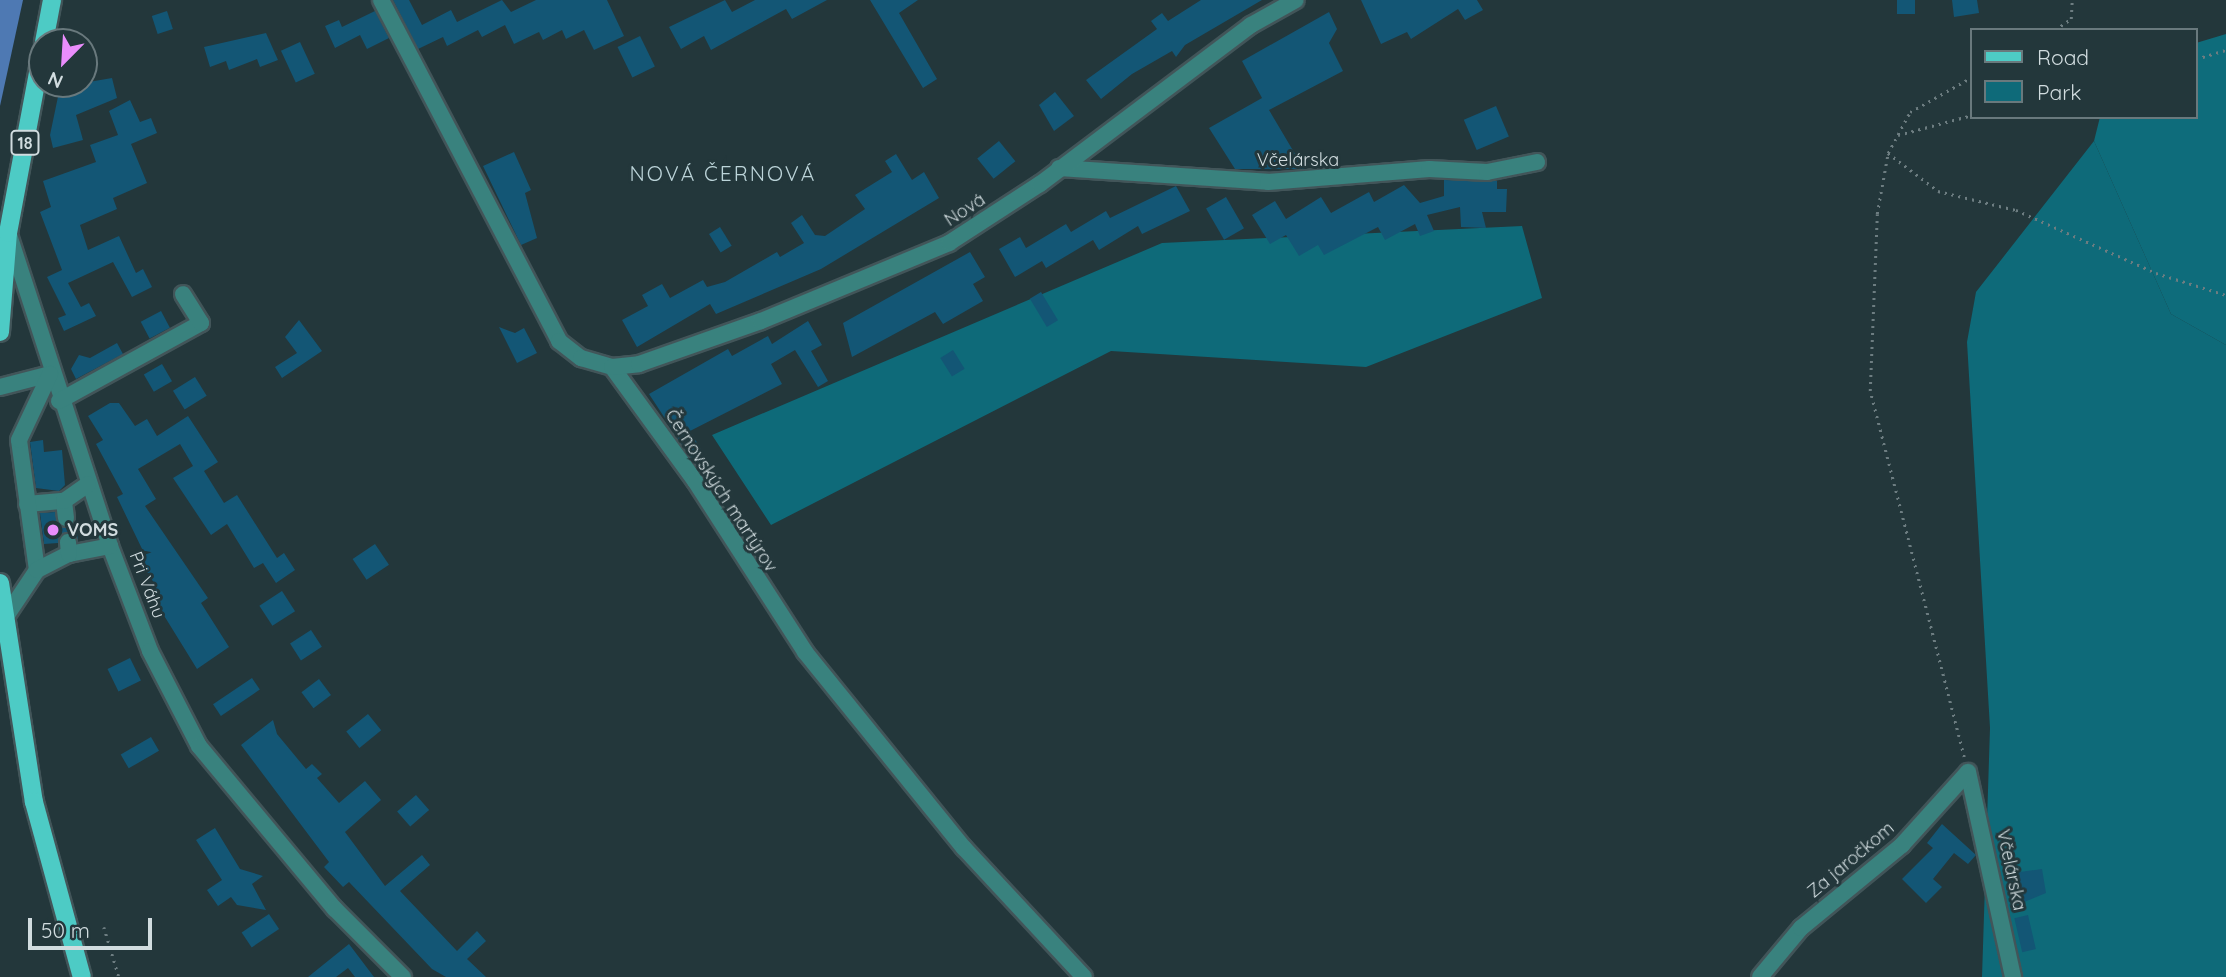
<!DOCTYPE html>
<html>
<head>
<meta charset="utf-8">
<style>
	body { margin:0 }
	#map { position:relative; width:2226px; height:977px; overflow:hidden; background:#23373b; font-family:Quicksand,sans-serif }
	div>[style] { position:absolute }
	.green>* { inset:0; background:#0e6a79 }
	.forest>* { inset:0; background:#0e6c7b }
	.water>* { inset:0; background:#4e79b3 }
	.building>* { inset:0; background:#135675; transform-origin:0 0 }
	.path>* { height:2.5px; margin-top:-1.25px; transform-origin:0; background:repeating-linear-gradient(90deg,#6d7d81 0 2px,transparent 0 7px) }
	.roads { filter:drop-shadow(2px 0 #425559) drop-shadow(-2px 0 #425559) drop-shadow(0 2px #425559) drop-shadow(0 -2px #425559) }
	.minor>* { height:16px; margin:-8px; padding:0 8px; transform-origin:8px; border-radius:8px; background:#39827e }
	.major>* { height:18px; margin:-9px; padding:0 9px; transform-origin:9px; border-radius:9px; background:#4dcbc5 }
	.dots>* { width:19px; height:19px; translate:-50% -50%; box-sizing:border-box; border:4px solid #23373b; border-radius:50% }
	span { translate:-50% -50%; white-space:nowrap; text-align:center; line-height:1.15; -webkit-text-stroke:6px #23373b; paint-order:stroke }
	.shield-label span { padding:2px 5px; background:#23373b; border:2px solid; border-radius:5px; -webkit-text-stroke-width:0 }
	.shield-label { font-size:16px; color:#d1dcdf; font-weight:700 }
	.street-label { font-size:18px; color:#d1dcdf }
	.poi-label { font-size:18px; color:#d1dcdf; font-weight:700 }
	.left { translate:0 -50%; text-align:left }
	.quarter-label { font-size:21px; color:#bcd4d9; letter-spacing:2px }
	.legend { position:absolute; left:1970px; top:28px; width:228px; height:91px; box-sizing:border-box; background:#23373b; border:2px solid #69797d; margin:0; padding:9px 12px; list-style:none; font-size:21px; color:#d1dcdf }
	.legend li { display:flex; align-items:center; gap:14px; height:35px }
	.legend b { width:35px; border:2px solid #69797d }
	.north { position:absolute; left:28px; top:28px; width:70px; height:70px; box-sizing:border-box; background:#23373b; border:2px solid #69797d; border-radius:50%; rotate:204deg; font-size:19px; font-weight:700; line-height:28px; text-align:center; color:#d1dcdf }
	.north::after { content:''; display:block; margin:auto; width:24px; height:32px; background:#ea8dfc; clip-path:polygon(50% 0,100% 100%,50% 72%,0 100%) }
	.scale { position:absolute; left:28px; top:918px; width:124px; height:32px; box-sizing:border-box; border:4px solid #d1dcdf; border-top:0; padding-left:9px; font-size:21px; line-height:24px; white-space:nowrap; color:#d1dcdf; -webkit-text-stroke:5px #23373b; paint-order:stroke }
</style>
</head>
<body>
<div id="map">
	<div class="green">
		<i style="clip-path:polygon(2094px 141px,2171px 314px,2226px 345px,2226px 977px,1982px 977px,1990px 728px,1967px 342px,1976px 292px)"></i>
		<i style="clip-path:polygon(1522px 226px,1542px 298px,1366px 367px,1111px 351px,771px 525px,712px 435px,1162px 243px)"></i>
	</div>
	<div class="forest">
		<i style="clip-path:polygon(2226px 34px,2226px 345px,2171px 314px,2094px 141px,2100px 117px,2196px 117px,2196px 43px)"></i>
	</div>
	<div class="water">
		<i style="clip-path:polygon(0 0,23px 0,0 106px)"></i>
	</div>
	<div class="building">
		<i style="clip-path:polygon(393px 0,409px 0,422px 25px,451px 10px,457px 22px,502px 0,511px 12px,536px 0,607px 0,624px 36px,594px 50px,584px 30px,566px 39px,562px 30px,543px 40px,539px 32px,514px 44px,505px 25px,482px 37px,478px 30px,447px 46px,443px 37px,418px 49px)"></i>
		<i style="clip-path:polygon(725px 0,732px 12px,755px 0,827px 0,792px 19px,786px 9px,711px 50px,704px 36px,681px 49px,669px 27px)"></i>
		<i style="clip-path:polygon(870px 0,918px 0,899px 13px,937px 79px,923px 88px)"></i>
		<i style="clip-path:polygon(1201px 0,1262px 0,1185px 45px,1176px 57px,1172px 51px,1132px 74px,1101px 99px,1086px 80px,1157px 29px,1151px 21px,1162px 13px,1168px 21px)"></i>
		<i style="clip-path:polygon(1361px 0,1477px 0,1483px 10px,1465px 20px,1458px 9px,1411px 39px,1407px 32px,1381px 44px)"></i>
		<i style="left:1897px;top:0;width:18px;height:14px"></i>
		<i style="clip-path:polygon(1952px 0,1977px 0,1979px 13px,1954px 17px)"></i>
		<i style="left:167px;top:11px;width:19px;height:16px;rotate:72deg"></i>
		<i style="clip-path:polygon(375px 11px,389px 38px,367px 49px,360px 35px,335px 48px,325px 26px,339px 20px,342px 27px)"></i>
		<i style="clip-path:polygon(1329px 12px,1337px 29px,1329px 43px,1343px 71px,1269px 110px,1304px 169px,1235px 169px,1209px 128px,1262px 98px,1242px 61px)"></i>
		<i style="clip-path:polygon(266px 33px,278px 60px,260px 67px,257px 59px,229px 70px,226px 61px,210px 67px,204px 47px)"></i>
		<i style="left:640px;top:36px;width:34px;height:25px;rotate:64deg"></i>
		<i style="left:300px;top:42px;width:35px;height:21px;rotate:65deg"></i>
		<i style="clip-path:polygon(112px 78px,117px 98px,76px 115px,83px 140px,53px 148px,50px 135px,60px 87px)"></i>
		<i style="clip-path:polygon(1055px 92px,1074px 116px,1054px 131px,1039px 105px)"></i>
		<i style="clip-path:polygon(130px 100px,140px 122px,151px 118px,157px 133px,131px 144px,147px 183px,113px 198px,117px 209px,80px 225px,88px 250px,119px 236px,136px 273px,143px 269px,152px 287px,132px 297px,113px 262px,68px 283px,81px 307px,89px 303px,96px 316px,64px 331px,58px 318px,66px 315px,47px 277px,62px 270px,40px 212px,51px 207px,43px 181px,96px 162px,90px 145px,118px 135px,109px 111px)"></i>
		<i style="left:1496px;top:106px;width:33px;height:35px;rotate:67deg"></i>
		<i style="left:999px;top:141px;width:26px;height:28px;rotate:51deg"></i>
		<i style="clip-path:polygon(514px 152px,531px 190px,525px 193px,537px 238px,521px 245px,483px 166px)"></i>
		<i style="clip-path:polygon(896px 154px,912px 180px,924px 172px,939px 198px,821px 269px,716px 314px,710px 304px,637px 347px,622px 320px,648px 306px,642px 295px,662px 284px,670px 298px,703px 280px,707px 287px,725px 282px,777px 252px,780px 257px,804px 243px,791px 223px,802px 215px,815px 235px,825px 236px,865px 209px,855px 195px,892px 172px,885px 161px)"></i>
		<i style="clip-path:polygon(1444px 180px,1497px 181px,1497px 189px,1507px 189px,1506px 212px,1482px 212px,1486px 228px,1461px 227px,1460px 207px,1427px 215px,1434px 231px,1420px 236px,1415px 224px,1385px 240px,1378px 227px,1324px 255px,1318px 245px,1299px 256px,1286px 235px,1270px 244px,1252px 215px,1275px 201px,1286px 219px,1321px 197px,1331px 213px,1369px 192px,1374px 202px,1404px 185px,1420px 203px,1444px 196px)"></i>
		<i style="clip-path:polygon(1176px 186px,1190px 211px,1142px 234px,1138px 226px,1099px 250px,1093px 240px,1046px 268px,1042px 261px,1015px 277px,999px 249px,1020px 237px,1026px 248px,1066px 224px,1071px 232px,1106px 211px,1110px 218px)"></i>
		<i style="left:1226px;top:197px;width:36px;height:23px;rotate:60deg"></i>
		<i style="left:720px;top:227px;width:22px;height:13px;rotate:58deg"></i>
		<i style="clip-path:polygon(970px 252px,985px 277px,973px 284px,983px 301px,943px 324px,935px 312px,852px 357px,843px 323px)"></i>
		<i style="left:1041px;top:292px;width:33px;height:13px;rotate:59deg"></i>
		<i style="left:161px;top:311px;width:19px;height:23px;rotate:62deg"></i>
		<i style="clip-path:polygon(299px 320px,322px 351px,282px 378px,275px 367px,297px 353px,285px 337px)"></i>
		<i style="clip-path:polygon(808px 321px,822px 345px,811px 351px,828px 381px,818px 387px,795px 350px,771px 364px,782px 384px,690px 431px,702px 451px,691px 458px,649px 394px,728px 349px,732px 356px,768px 336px,772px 344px)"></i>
		<i style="clip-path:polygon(499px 327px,515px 333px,524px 328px,537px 353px,517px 363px)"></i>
		<i style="clip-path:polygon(117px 343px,123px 354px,76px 379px,71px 369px,79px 355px,90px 358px)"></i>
		<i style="left:953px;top:350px;width:22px;height:15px;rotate:58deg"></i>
		<i style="left:162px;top:364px;width:20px;height:21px;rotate:60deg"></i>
		<i style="left:195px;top:377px;width:22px;height:26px;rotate:58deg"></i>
		<i style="clip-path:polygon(110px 403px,119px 403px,135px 426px,147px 419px,157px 436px,188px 416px,218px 462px,204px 471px,224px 503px,237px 495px,277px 558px,284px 553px,295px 570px,276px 583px,263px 563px,254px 568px,227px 524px,211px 535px,173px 478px,193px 466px,180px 444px,138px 469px,156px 499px,145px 506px,208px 598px,201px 603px,229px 647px,197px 669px,147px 588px,154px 583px,138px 557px,144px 553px,117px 497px,123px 494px,96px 444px,103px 440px,88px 416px)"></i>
		<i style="clip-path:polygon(43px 440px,44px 452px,62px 450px,65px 485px,59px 491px,36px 488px,30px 442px)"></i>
		<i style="clip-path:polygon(55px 512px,63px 528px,76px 519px,78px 540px,66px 532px,58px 543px,44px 544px,40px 513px)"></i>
		<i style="left:375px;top:544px;width:25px;height:27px;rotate:56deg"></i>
		<i style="left:282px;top:591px;width:24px;height:27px;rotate:57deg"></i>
		<i style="left:311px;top:630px;width:20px;height:25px;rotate:57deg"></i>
		<i style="left:130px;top:658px;width:25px;height:25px;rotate:64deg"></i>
		<i style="left:252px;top:678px;width:14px;height:47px;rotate:56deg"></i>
		<i style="left:319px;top:679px;width:20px;height:22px;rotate:53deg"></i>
		<i style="left:368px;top:714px;width:21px;height:28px;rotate:51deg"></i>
		<i style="clip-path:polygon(273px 720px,277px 734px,306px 769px,312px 764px,322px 774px,317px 778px,339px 803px,365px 781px,381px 800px,345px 832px,385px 886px,422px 855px,430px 865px,400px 891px,457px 951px,477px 931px,486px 941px,467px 959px,486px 977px,446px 977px,432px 969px,349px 882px,343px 887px,324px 867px,329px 862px,241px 745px)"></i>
		<i style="left:151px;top:737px;width:16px;height:35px;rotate:60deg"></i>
		<i style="left:416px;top:795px;width:20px;height:25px;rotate:49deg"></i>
		<i style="clip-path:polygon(1942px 824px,1976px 855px,1968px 864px,1954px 853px,1933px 879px,1942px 887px,1926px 903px,1902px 879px,1933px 848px,1927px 843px)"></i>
		<i style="clip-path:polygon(215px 828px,240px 869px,263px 876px,252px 884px,266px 910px,237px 905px,231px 897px,218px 906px,207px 890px,222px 880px,196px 840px)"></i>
		<i style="clip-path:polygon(2042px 869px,2046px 893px,2019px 904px,2013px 873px)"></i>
		<i style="left:269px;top:914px;width:18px;height:33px;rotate:56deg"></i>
		<i style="left:2028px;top:915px;width:35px;height:14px;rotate:77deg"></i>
		<i style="clip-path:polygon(349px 944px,374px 977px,355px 977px,348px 968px,336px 977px,308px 977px)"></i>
	</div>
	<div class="path">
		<i style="left:2055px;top:30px;width:19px;rotate:-35deg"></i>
		<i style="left:2071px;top:19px;width:19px;rotate:-87deg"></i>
		<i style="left:2196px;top:59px;width:31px;rotate:-17deg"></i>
		<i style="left:1898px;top:135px;width:77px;rotate:-15.1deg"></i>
		<i style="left:1888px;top:153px;width:63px;rotate:37.2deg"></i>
		<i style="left:1938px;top:191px;width:80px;rotate:13.7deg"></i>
		<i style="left:2016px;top:210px;width:154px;rotate:24.2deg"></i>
		<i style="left:2156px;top:273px;width:73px;rotate:17.4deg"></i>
		<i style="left:1964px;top:757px;width:378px;rotate:-104.4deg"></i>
		<i style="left:1870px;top:391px;width:177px;rotate:-87.7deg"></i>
		<i style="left:1877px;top:214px;width:62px;rotate:-79.8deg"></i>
		<i style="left:1888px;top:153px;width:47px;rotate:-61.8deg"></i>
		<i style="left:1910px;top:112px;width:71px;rotate:-29.4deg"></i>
		<i style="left:104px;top:927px;width:52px;rotate:73.3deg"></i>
	</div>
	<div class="roads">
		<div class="minor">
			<i style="left:381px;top:0;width:385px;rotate:62.4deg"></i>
			<i style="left:559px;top:341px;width:28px;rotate:38deg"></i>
			<i style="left:581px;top:358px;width:32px;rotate:16deg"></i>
			<i style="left:612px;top:367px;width:141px;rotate:53.9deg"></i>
			<i style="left:695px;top:481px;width:203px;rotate:57.2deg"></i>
			<i style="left:805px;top:652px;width:252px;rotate:51deg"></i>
			<i style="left:964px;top:848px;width:176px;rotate:47.1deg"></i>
			<i style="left:1059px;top:168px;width:209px;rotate:3.8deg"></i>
			<i style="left:1268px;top:182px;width:162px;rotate:-4.6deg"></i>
			<i style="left:1429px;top:169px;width:58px;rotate:3deg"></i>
			<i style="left:1487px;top:172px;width:51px;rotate:-11.3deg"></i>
			<i style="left:9px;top:235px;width:327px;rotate:72deg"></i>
			<i style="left:110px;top:546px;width:112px;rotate:69.1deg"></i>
			<i style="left:150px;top:651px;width:107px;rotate:62.7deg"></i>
			<i style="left:199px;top:746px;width:212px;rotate:50.2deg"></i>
			<i style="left:335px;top:909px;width:96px;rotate:45deg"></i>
			<i style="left:612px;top:367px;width:27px;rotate:-6deg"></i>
			<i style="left:639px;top:364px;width:129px;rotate:-19.4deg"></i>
			<i style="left:761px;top:321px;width:204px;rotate:-22.5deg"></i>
			<i style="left:949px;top:243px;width:108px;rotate:-33deg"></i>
			<i style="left:1040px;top:184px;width:264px;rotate:-37deg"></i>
			<i style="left:1251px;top:25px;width:51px;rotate:-29.1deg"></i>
			<i style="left:0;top:387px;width:52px;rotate:-14.6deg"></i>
			<i style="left:59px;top:401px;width:162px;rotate:-28.8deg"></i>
			<i style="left:201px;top:323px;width:34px;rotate:-122deg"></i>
			<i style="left:27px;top:504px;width:37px;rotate:-5deg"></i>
			<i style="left:66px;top:518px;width:17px;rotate:-97deg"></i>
			<i style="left:64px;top:501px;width:29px;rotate:-35deg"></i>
			<i style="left:69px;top:554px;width:42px;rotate:-11deg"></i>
			<i style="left:37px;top:570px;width:131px;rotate:-97.9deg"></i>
			<i style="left:19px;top:440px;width:73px;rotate:-64.8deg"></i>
			<i style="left:5px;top:618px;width:58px;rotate:-56.3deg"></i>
			<i style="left:37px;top:570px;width:36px;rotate:-27deg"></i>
			<i style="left:69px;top:554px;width:12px;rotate:-95deg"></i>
			<i style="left:1968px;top:772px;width:210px;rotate:77.6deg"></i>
			<i style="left:1760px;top:977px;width:64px;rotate:-50.1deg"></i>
			<i style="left:1801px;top:928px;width:131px;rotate:-39.4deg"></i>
			<i style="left:1902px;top:845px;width:98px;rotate:-47.9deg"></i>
		</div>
		<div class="major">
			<i style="left:44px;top:42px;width:43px;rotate:-79.2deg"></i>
			<i style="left:0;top:332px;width:99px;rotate:-85.4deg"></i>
			<i style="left:8px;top:233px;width:184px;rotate:-79.4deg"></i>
			<i style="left:0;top:583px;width:222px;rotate:81.2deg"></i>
			<i style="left:34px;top:802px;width:181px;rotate:74.7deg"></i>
		</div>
	</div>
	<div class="dots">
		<i style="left:53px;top:530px;background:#ea8dfc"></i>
	</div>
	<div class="shield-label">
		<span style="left:25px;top:143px">18</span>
	</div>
	<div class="street-label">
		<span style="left:1298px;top:160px">Včelárska</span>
		<span style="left:965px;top:210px;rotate:-33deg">Nová</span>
		<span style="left:721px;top:491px;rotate:57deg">Černovských martýrov</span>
		<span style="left:147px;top:585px;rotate:69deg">Pri Váhu</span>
		<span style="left:1851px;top:860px;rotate:-40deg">Za jaročkom</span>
		<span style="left:2011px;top:870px;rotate:78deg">Včelárska</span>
	</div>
	<div class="poi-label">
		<span class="left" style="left:67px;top:530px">VOMS</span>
	</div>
	<div class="quarter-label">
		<span style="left:723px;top:173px">NOVÁ ČERNOVÁ</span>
	</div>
	<ul class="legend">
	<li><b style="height:9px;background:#4dcbc5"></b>Road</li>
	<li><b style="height:19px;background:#0e6a79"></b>Park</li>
	</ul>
	<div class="north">N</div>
	<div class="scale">50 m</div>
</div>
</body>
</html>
